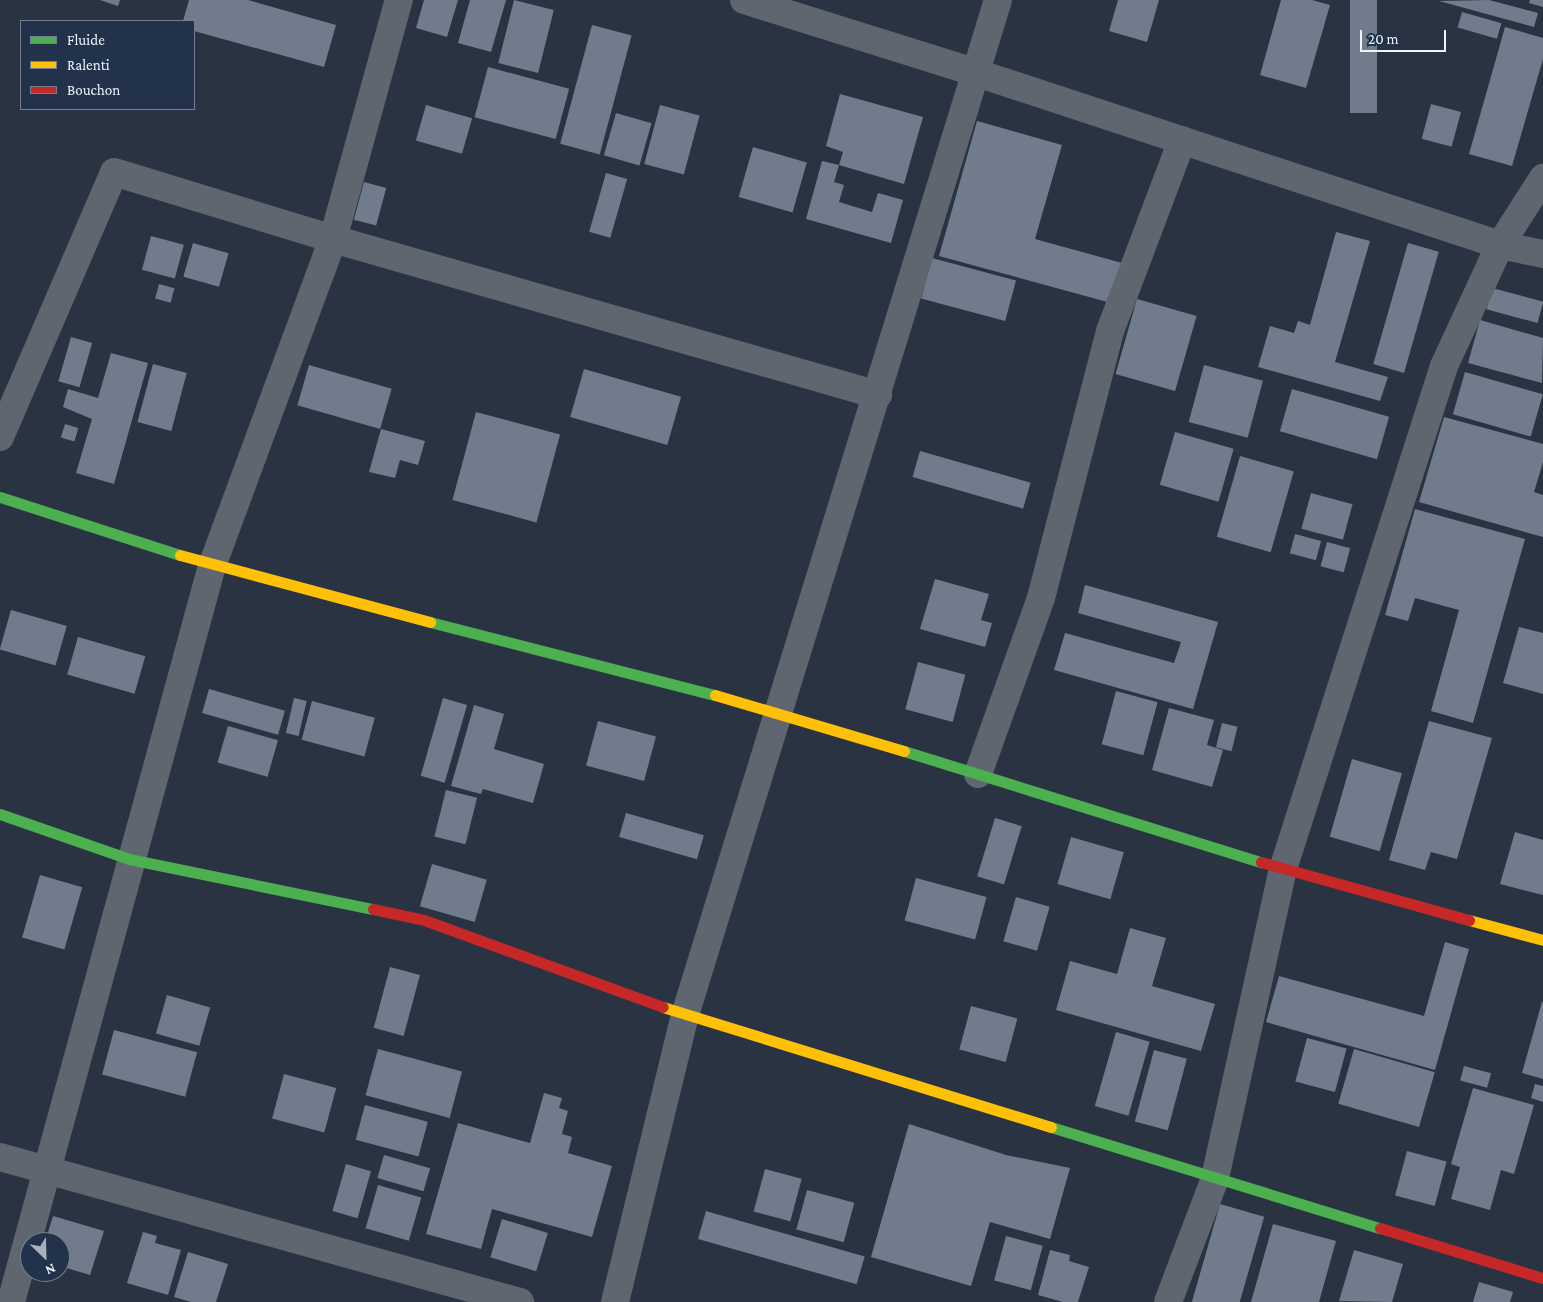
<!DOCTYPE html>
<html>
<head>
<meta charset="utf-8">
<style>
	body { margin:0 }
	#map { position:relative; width:1543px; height:1302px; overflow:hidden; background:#2a3341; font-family:"Crimson Pro",serif }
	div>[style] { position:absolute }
	.building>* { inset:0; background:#707c8c; transform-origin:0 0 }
	.street>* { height:28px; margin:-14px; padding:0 14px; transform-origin:14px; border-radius:14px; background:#5f6670 }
	.fast>* { height:11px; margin:-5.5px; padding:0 5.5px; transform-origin:5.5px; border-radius:5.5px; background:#4caf50 }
	.slow>* { height:11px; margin:-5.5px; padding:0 5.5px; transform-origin:5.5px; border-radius:5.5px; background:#ffc107 }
	.jam>* { height:11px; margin:-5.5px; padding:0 5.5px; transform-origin:5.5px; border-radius:5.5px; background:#c62828 }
	span { translate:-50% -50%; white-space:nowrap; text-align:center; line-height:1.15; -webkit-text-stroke:5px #21324a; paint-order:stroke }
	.legend { position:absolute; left:20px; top:20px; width:175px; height:90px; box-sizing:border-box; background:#21324a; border:1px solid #738092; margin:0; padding:6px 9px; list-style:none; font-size:15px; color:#edf4fd }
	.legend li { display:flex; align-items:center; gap:10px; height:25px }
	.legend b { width:25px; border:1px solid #738092 }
	.north { position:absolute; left:20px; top:1232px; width:50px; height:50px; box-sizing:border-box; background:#21324a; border:1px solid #738092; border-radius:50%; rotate:156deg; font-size:14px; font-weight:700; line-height:20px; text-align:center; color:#edf4fd }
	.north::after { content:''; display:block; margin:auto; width:18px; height:22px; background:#a9b0bb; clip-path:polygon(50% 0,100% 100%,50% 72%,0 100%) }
	.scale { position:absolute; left:1360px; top:30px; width:86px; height:22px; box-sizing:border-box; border:2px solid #edf4fd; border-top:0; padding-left:6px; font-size:15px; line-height:18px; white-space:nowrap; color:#edf4fd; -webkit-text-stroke:4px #21324a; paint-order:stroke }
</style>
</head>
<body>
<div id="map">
	<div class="building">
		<i style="clip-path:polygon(100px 0,120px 0,118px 6px)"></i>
		<i style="clip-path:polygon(189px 0,248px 0,336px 25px,324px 67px,194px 31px,194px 21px,183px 21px)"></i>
		<i style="clip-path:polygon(424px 0,458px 0,447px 37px,416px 28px)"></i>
		<i style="clip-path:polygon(470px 0,506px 0,491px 52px,458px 43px)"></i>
		<i style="left:514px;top:0;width:41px;height:65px;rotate:14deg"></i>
		<i style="clip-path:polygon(1118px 0,1159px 0,1147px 42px,1109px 31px)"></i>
		<i style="clip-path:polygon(1281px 0,1312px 0,1330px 5px,1306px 88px,1260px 75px)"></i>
		<i style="left:1350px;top:0;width:27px;height:113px"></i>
		<i style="clip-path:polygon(1489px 0,1538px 13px,1534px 27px,1439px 1px)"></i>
		<i style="clip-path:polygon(1530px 0,1543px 0,1543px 7px,1529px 3px)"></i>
		<i style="left:1462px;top:12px;width:41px;height:16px;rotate:16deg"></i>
		<i style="left:592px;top:25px;width:41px;height:123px;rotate:15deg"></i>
		<i style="clip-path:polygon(1505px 27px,1543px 38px,1543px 59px,1512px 166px,1469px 154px)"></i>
		<i style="left:488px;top:67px;width:84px;height:52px;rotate:15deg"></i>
		<i style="clip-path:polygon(840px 94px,923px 117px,904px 184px,839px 165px,843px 152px,826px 146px)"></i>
		<i style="left:1431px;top:104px;width:31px;height:36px;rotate:15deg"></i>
		<i style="left:426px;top:105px;width:48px;height:37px;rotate:16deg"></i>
		<i style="left:660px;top:105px;width:41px;height:61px;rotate:15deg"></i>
		<i style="left:616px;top:113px;width:37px;height:44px;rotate:16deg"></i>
		<i style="clip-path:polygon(977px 121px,1062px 145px,1035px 239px,1122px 263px,1111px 303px,939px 256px)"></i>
		<i style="left:753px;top:147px;width:56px;height:52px;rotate:16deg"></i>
		<i style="clip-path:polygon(822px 161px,839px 165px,834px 182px,844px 185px,839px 202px,872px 212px,878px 193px,903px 200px,891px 243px,806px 219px)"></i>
		<i style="left:606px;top:173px;width:22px;height:61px;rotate:16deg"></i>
		<i style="left:364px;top:182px;width:23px;height:39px;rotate:15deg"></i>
		<i style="clip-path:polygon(1336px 232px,1370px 241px,1335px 362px,1388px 377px,1380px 401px,1258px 367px,1270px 326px,1294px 333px,1298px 321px,1310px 325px)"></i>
		<i style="left:151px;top:236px;width:34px;height:35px;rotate:15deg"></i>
		<i style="left:193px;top:243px;width:37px;height:35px;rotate:16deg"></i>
		<i style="left:1408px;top:243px;width:32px;height:126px;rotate:16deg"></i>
		<i style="left:932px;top:258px;width:87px;height:42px;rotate:15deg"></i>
		<i style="left:159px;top:284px;width:16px;height:15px;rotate:15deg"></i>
		<i style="left:1492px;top:288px;width:53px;height:22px;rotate:15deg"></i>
		<i style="left:1137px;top:299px;width:62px;height:78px;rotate:16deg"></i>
		<i style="clip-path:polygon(1480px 320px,1543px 338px,1542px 383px,1468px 363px)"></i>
		<i style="left:71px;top:337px;width:22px;height:46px;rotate:16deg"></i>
		<i style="clip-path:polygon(111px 353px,148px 363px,114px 484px,76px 473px,92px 419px,63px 407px,68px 389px,98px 398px)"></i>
		<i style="left:153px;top:364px;width:35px;height:60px;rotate:15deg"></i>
		<i style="left:309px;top:365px;width:86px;height:42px;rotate:16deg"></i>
		<i style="left:1204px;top:365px;width:61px;height:59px;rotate:15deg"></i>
		<i style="left:584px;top:369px;width:101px;height:50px;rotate:16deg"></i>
		<i style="left:1465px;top:372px;width:81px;height:44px;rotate:16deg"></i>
		<i style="left:1292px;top:389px;width:101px;height:44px;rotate:16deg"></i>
		<i style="left:476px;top:412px;width:87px;height:91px;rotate:15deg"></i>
		<i style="clip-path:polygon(1444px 417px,1543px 444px,1543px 462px,1534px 492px,1543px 495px,1543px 537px,1419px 502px)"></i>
		<i style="left:65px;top:424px;width:14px;height:14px;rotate:17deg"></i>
		<i style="clip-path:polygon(381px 429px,425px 441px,418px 465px,400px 460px,395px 478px,369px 472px)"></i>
		<i style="left:1175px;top:432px;width:61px;height:55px;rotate:16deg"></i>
		<i style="left:920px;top:451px;width:115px;height:27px;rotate:16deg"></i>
		<i style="left:1240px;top:456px;width:56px;height:84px;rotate:16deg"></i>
		<i style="left:1311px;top:493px;width:43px;height:37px;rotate:15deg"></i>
		<i style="clip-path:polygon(1415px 509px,1525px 539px,1473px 723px,1431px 711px,1459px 610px,1415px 598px,1408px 621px,1385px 615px)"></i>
		<i style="left:1295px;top:534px;width:27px;height:20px;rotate:15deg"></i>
		<i style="left:1327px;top:542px;width:24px;height:25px;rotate:15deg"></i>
		<i style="clip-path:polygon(935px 579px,989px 594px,981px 620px,992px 623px,985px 647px,920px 629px)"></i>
		<i style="clip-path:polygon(1085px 585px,1218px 622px,1193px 709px,1054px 670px,1065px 633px,1174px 663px,1181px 642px,1078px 613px)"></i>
		<i style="left:11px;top:610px;width:58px;height:41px;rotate:16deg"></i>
		<i style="clip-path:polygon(1519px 627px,1543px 633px,1543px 694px,1503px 683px)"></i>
		<i style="left:78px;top:637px;width:70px;height:39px;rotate:16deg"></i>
		<i style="left:918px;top:662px;width:49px;height:49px;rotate:15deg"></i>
		<i style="left:209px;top:689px;width:79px;height:25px;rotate:16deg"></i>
		<i style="left:1116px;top:691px;width:43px;height:55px;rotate:15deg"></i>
		<i style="left:294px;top:698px;width:13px;height:36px;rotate:13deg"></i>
		<i style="left:443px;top:698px;width:25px;height:81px;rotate:16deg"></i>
		<i style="left:312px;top:701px;width:65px;height:40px;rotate:15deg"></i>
		<i style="clip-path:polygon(474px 705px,504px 714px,494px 749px,544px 764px,533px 803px,483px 789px,481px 794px,451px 786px)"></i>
		<i style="clip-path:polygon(1169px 708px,1214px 720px,1207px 745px,1223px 750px,1212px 787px,1152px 770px)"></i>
		<i style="left:598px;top:721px;width:60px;height:46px;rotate:15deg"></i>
		<i style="clip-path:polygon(1429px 721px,1492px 738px,1457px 859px,1431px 852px,1425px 870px,1389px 860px)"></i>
		<i style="left:1222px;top:723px;width:16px;height:25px;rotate:14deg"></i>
		<i style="left:228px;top:726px;width:52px;height:38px;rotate:16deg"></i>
		<i style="left:1352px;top:759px;width:52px;height:81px;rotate:16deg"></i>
		<i style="left:446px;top:790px;width:32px;height:48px;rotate:14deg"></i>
		<i style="left:626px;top:813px;width:81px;height:25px;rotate:16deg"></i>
		<i style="left:995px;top:818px;width:28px;height:61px;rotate:17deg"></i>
		<i style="clip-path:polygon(1515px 832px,1543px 840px,1543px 895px,1500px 884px)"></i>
		<i style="left:1071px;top:837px;width:55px;height:49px;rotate:16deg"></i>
		<i style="left:432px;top:864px;width:57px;height:44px;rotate:16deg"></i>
		<i style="left:40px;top:875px;width:44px;height:65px;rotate:16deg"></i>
		<i style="left:916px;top:878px;width:73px;height:44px;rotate:15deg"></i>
		<i style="left:1016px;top:897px;width:35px;height:46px;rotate:16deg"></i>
		<i style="clip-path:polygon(1130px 928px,1166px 938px,1152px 986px,1215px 1004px,1201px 1051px,1056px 1010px,1070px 961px,1117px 974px)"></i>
		<i style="clip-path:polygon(1445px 942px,1469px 949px,1435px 1070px,1266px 1022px,1279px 976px,1424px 1016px)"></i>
		<i style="left:390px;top:967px;width:31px;height:63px;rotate:15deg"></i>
		<i style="left:167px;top:995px;width:45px;height:40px;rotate:16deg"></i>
		<i style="clip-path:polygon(1542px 1002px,1543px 1002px,1543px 1079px,1522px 1073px)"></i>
		<i style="left:971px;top:1006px;width:48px;height:45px;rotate:15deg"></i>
		<i style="left:114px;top:1030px;width:86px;height:46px;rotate:15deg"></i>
		<i style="left:1116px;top:1032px;width:35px;height:77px;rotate:16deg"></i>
		<i style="left:1307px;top:1038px;width:41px;height:45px;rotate:15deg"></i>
		<i style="left:378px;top:1049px;width:87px;height:48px;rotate:15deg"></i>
		<i style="left:1354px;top:1049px;width:84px;height:57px;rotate:16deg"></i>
		<i style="left:1154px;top:1050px;width:34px;height:74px;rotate:15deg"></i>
		<i style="left:1464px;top:1066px;width:28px;height:15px;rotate:15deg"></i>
		<i style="left:284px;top:1074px;width:54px;height:46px;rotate:15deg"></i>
		<i style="clip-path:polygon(1535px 1084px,1543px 1086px,1543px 1102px,1531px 1098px)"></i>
		<i style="clip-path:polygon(1473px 1088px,1534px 1105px,1514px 1174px,1501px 1170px,1490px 1210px,1451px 1199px,1460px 1167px,1451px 1164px)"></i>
		<i style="clip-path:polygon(544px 1093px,562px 1098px,559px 1108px,568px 1111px,562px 1134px,572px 1137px,568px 1153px,612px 1166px,592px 1237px,492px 1209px,481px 1249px,426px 1234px,458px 1123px,530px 1143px)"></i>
		<i style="left:365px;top:1105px;width:65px;height:36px;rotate:15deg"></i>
		<i style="clip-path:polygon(909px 1124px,1006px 1155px,1070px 1168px,1050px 1239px,990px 1222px,971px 1286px,871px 1257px)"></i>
		<i style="left:1407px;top:1151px;width:41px;height:46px;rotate:15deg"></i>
		<i style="left:384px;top:1155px;width:48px;height:24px;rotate:16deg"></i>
		<i style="left:346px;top:1164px;width:26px;height:49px;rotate:16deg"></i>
		<i style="left:765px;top:1169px;width:38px;height:44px;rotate:15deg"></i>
		<i style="left:378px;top:1185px;width:45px;height:45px;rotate:16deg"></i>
		<i style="left:807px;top:1190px;width:49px;height:41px;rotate:15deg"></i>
		<i style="left:1220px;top:1204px;width:46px;height:102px;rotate:16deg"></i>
		<i style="left:706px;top:1211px;width:165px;height:29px;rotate:16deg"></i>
		<i style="clip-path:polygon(53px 1216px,104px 1231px,90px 1275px,60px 1266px,60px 1242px,45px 1242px)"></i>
		<i style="left:502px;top:1219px;width:48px;height:40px;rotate:17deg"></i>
		<i style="clip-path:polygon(1273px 1224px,1336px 1241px,1319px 1302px,1251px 1302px)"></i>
		<i style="clip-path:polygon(143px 1232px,157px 1236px,155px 1243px,181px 1250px,168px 1295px,127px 1283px)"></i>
		<i style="left:1006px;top:1236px;width:38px;height:46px;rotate:15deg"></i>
		<i style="clip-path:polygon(1050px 1250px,1070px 1255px,1069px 1261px,1089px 1267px,1078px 1302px,1063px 1302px,1038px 1295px)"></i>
		<i style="clip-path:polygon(1354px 1250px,1403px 1264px,1392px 1302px,1339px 1301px)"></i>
		<i style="clip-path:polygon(188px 1252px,228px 1264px,216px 1302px,191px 1302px,174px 1297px)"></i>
		<i style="clip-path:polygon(1479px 1282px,1513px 1292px,1510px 1302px,1473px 1302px)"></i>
	</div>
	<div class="street">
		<i style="left:744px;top:0;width:244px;rotate:17.4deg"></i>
		<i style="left:977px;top:73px;width:551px;rotate:18.2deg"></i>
		<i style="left:1500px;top:245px;width:44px;rotate:11.8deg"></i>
		<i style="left:0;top:437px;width:288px;rotate:-66.7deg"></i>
		<i style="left:114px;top:172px;width:229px;rotate:17deg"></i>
		<i style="left:333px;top:239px;width:567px;rotate:15.97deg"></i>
		<i style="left:978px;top:774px;width:187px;rotate:-70.3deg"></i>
		<i style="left:1041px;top:598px;width:276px;rotate:-75.5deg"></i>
		<i style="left:1110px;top:331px;width:204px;rotate:-69.3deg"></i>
		<i style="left:0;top:1157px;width:540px;rotate:15.58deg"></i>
		<i style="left:11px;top:1302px;width:763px;rotate:-74.73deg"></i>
		<i style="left:212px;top:566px;width:349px;rotate:-69.7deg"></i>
		<i style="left:333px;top:239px;width:248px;rotate:-74.6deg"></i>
		<i style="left:615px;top:1302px;width:295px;rotate:-76.3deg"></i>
		<i style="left:685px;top:1015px;width:1062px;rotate:-72.86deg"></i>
		<i style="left:1168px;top:1302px;width:133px;rotate:-69.2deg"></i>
		<i style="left:1215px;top:1178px;width:316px;rotate:-77.6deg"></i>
		<i style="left:1283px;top:869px;width:528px;rotate:-72.25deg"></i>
		<i style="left:1444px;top:366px;width:133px;rotate:-65.2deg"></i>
		<i style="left:1500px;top:245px;width:80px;rotate:-57.3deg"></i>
	</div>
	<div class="fast">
		<i style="left:0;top:497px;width:189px;rotate:17.9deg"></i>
		<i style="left:430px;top:622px;width:294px;rotate:14.4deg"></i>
		<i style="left:904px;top:751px;width:374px;rotate:17.3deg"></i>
		<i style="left:0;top:814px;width:137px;rotate:19.2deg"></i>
		<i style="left:129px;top:859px;width:249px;rotate:11.6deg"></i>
		<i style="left:1051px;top:1127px;width:344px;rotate:17.1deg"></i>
	</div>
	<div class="slow">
		<i style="left:180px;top:555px;width:259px;rotate:15deg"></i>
		<i style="left:715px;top:695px;width:197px;rotate:16.5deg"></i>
		<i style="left:1469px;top:920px;width:77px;rotate:15.1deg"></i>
		<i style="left:663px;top:1007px;width:406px;rotate:17.2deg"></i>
	</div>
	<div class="jam">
		<i style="left:1261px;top:862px;width:216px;rotate:15.6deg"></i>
		<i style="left:373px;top:909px;width:52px;rotate:12.2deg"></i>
		<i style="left:424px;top:920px;width:254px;rotate:20deg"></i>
		<i style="left:1380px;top:1228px;width:170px;rotate:17.1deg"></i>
	</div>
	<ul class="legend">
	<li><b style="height:6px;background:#4caf50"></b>Fluide</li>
	<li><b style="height:6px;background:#ffc107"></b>Ralenti</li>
	<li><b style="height:6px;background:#c62828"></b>Bouchon</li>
	</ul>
	<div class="north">N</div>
	<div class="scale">20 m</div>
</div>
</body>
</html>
